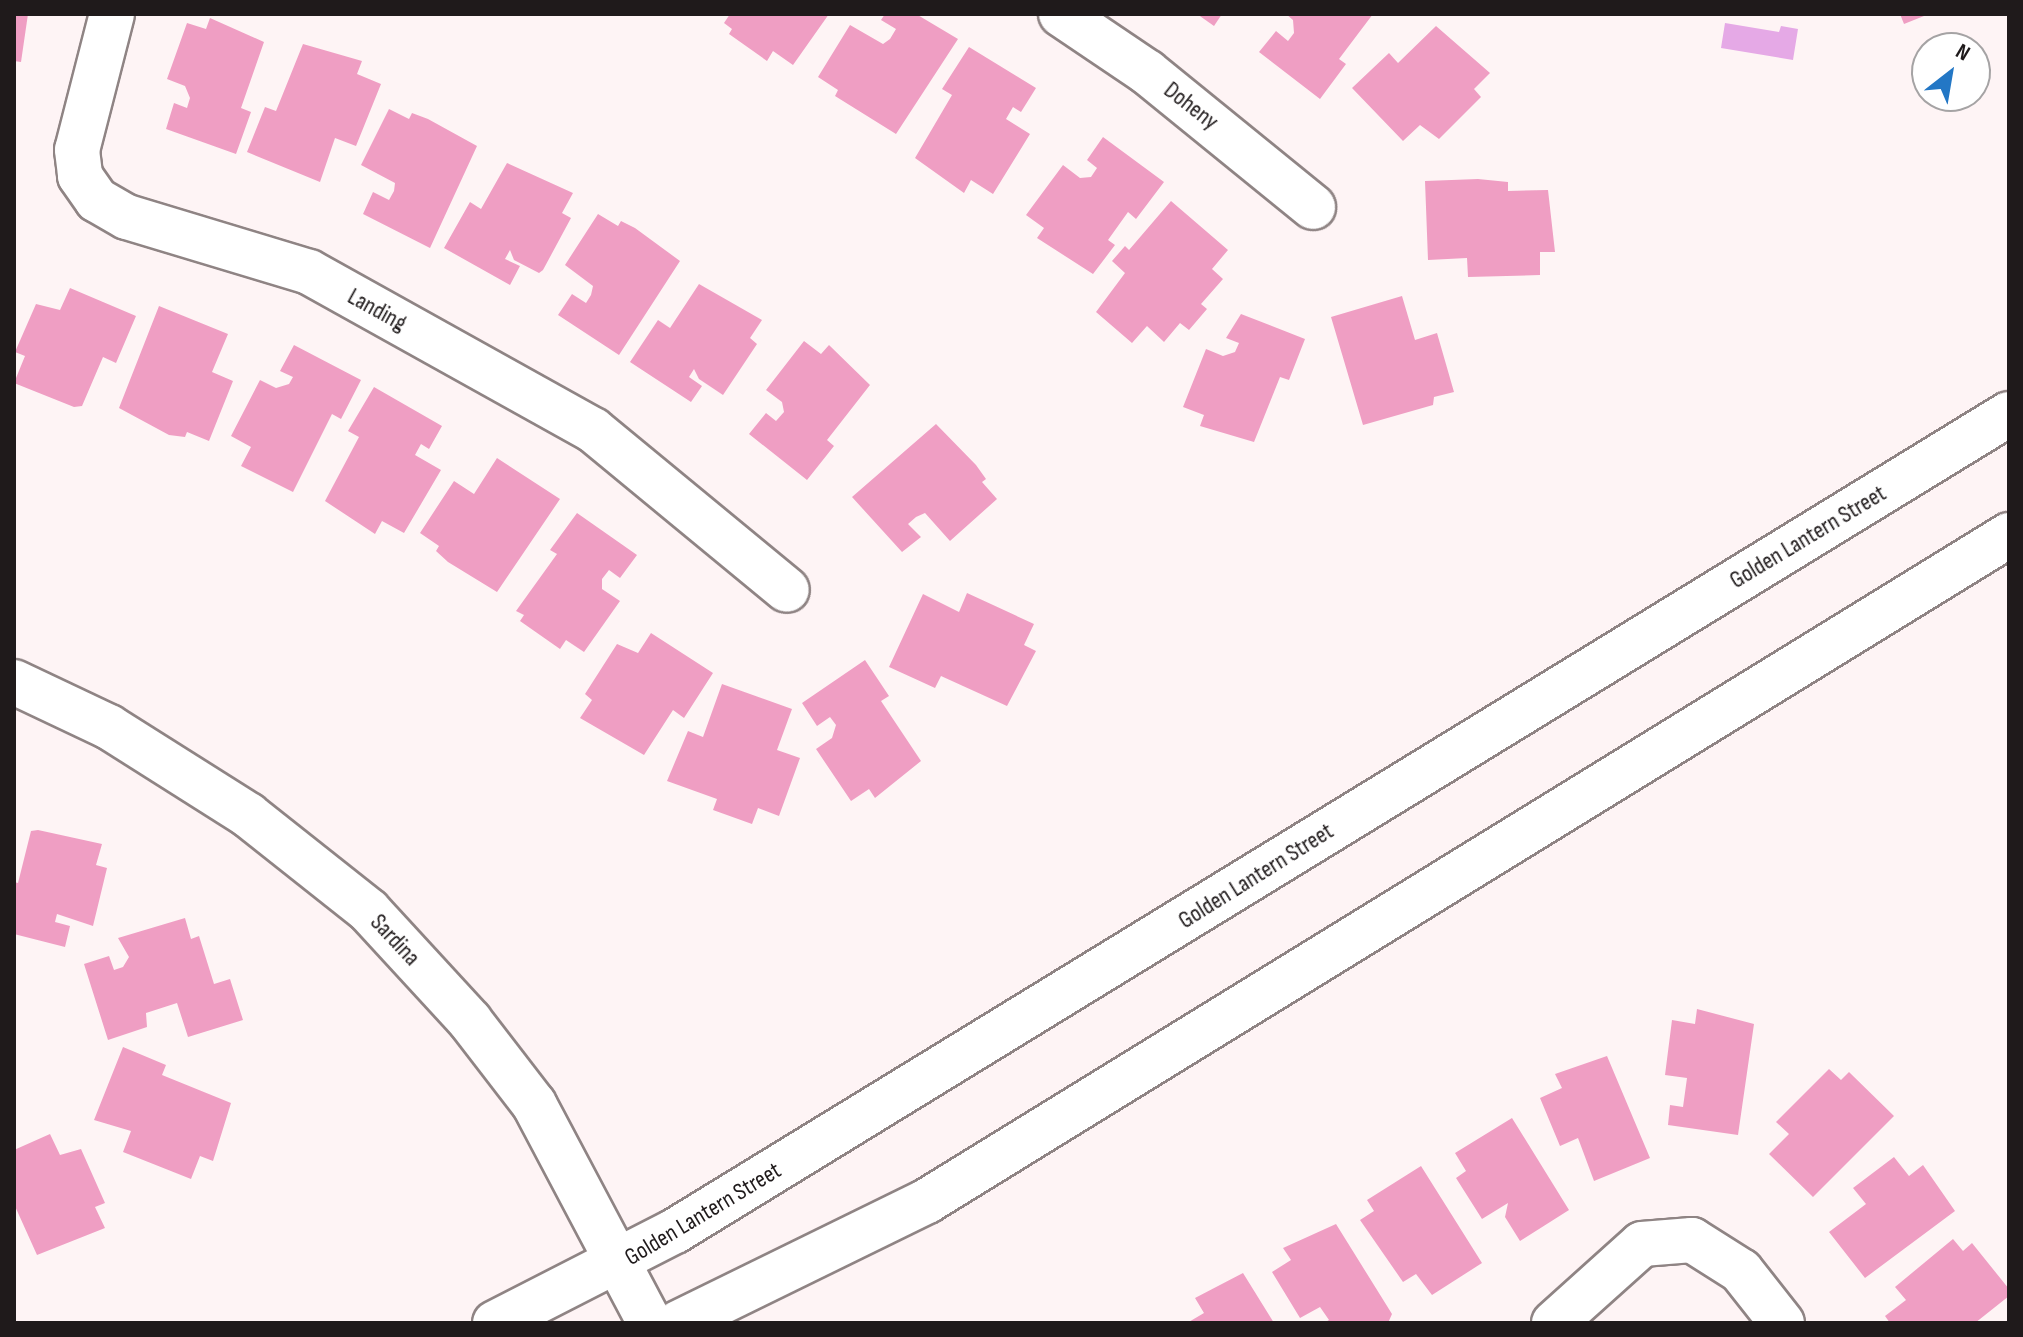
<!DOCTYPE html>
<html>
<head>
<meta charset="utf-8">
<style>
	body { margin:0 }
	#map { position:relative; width:2023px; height:1337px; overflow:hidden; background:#fef4f5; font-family:"Sofia Sans Condensed",sans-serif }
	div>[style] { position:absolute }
	.water>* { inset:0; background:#e5a9e6 }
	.building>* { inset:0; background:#ef9ec3 }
	.roads { filter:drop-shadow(2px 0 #8f8484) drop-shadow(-2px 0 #8f8484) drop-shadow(0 2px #8f8484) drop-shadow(0 -2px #8f8484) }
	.minor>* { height:44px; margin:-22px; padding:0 22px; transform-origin:22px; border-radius:22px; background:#fff }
	.major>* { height:44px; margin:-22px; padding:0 22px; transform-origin:22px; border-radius:22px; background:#fff }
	span { translate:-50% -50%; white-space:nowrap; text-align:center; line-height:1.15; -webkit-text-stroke:6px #fff; paint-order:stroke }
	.street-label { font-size:24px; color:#1f1a1b }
	.frame { position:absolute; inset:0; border:16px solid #1f1a1b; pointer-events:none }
	.north { position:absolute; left:1911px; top:32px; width:80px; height:80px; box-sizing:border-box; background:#fff; border:2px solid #a5a3a4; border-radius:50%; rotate:31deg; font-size:22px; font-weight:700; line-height:32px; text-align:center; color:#1f1a1b }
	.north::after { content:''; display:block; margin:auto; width:28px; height:36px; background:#2377c5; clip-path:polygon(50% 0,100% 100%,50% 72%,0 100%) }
</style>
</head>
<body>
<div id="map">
	<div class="water">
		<i style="clip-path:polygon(1725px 23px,1779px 32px,1781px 26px,1798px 29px,1793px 60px,1721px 48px)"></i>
	</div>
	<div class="building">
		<i style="clip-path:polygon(14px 14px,28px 14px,21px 62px,14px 61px)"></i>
		<i style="clip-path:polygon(730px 14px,829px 14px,793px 65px,773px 51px,767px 61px,729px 34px,732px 29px,724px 23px)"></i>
		<i style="clip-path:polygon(885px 14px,916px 14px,958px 39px,896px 134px,835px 96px,838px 90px,818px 77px,850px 25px,883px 44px,890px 39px,896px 29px,881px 20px)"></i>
		<i style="clip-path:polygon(1197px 14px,1222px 14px,1214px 26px)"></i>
		<i style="clip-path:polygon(1286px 14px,1373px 14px,1339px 59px,1346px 64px,1320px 99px,1259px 52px,1276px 31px,1288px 41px,1294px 33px,1293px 20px)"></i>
		<i style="clip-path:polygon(1900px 14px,1929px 14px,1904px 24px)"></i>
		<i style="clip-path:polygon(210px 18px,264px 42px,241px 108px,251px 112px,236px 154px,166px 129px,174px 103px,187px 108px,190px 98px,185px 86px,167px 79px,187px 23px,206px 29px)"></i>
		<i style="clip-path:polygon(1436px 26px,1490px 73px,1474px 89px,1481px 97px,1439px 139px,1420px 125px,1403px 141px,1352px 88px,1389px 53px,1398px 63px)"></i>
		<i style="clip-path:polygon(303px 44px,362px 61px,357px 74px,381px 84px,356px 146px,335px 138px,320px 182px,247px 152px,265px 107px,276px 111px)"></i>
		<i style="clip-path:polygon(969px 47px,1036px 88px,1021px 112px,1013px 107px,1006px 119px,1030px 134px,993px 194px,971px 180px,964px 193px,915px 158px,952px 95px,942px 89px)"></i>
		<i style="clip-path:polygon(389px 109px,409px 119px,412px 113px,428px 119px,477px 146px,430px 248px,363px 214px,373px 192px,389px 200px,394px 191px,395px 183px,361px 165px)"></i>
		<i style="clip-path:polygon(1103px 137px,1164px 182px,1136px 219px,1128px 212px,1108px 240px,1115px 245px,1093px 274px,1037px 238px,1044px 228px,1026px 215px,1063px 165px,1080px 178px,1091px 177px,1097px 168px,1087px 160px)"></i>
		<i style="clip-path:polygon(507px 163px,573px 193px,562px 213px,571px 218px,543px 270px,539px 273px,514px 260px,510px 250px,505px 259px,520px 266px,510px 285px,444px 248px,470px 202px,481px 209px)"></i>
		<i style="clip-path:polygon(1478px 179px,1508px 182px,1508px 191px,1548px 190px,1555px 252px,1540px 252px,1540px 275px,1468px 277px,1467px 258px,1428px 260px,1425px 181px)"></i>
		<i style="clip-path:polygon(1171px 201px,1228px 250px,1212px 269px,1223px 279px,1201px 304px,1207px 309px,1189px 330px,1180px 323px,1164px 342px,1147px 326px,1132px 343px,1096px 312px,1125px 273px,1112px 261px,1125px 246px,1129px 250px)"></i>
		<i style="clip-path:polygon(598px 214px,618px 226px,621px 221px,635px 228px,680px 261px,619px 355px,558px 315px,572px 294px,586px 303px,591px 295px,593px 286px,565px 265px)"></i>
		<i style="clip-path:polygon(699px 284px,762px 320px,750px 338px,757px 344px,723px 395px,699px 379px,694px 369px,689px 377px,702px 386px,691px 402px,630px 362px,658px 320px,670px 328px)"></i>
		<i style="clip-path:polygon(70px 288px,136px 316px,116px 363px,103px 357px,82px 406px,74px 407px,14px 383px,25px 356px,15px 352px,36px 304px,60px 310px)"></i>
		<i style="clip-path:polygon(1402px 296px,1415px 340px,1437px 333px,1454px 392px,1434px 397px,1433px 405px,1363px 425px,1331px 317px)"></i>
		<i style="clip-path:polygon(159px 306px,228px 334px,212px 372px,233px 381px,209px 441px,187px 432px,185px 437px,169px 435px,119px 408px)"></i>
		<i style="clip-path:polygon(1241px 314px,1305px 339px,1289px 380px,1280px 377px,1254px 442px,1200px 426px,1204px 415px,1183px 407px,1206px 349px,1223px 356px,1235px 352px,1239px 343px,1226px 338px)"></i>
		<i style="clip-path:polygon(804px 341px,821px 354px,829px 345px,870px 385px,827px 440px,834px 446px,807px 480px,749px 434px,766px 413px,776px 421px,784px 412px,782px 402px,766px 390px)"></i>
		<i style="clip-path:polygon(294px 345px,361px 380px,341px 419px,332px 414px,293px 492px,241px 466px,251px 447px,231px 436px,260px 380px,276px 388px,289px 384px,293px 377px,280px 371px)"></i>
		<i style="clip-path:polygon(374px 387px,442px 426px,429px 449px,421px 444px,415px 455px,441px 470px,404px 533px,382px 521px,375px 534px,325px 501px,359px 437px,348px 431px)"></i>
		<i style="clip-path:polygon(936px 424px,976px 465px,986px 479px,982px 482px,997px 499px,950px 541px,925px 513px,916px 517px,908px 524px,921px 537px,902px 552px,852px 497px)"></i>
		<i style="clip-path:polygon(497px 458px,560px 499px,497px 592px,448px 562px,436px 551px,439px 546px,420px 533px,454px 481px,474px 494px)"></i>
		<i style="clip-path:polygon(577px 513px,637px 555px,620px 578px,609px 570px,602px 579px,602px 589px,620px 601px,584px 652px,566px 640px,560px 649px,520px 621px,524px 615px,516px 611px,557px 554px,550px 550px)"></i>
		<i style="clip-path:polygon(967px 593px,1034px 624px,1024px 645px,1036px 651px,1007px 706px,941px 676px,935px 688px,889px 667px,923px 594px,959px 612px)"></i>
		<i style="clip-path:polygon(651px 633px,713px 673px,684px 718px,673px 710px,644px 755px,580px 718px,592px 700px,585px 694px,617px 644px,638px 653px)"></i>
		<i style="clip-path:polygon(865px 660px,889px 696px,881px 701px,921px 761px,875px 798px,869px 789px,851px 801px,816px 749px,832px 738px,836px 725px,830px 717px,817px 726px,802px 703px)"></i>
		<i style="clip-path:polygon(722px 684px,792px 709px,777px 750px,800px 758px,779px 816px,758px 808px,752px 824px,713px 810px,717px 799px,667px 781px,688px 731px,703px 737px)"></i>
		<i style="clip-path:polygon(38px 830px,102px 844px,96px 865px,107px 868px,93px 926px,57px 914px,55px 922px,70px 926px,65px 947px,14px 934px,14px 882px,18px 883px,31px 831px)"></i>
		<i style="clip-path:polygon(185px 918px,191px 939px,199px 936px,214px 984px,230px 979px,243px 1020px,188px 1037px,177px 1003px,146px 1013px,147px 1027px,108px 1040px,84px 964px,109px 956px,114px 970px,123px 967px,129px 957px,118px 938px)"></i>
		<i style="clip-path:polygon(1697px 1009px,1754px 1024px,1738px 1135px,1668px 1125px,1670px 1105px,1683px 1107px,1687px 1078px,1665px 1075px,1672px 1020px,1695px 1024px)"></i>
		<i style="clip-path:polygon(123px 1047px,166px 1065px,162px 1075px,231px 1103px,213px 1161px,200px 1156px,191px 1179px,123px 1152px,131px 1131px,94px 1120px)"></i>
		<i style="clip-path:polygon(1607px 1056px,1650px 1158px,1594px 1181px,1578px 1138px,1560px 1146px,1540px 1098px,1562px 1088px,1555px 1074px)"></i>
		<i style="clip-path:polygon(1829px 1069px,1841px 1080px,1849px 1072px,1894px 1116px,1813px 1197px,1769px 1154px,1789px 1134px,1776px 1122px)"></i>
		<i style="clip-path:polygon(1512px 1118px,1569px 1210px,1520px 1241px,1505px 1217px,1508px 1203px,1482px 1219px,1456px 1178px,1466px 1171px,1455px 1153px)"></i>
		<i style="clip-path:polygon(50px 1134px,60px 1155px,81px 1149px,105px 1203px,95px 1207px,105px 1228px,37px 1255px,14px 1204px,14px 1150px)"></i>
		<i style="clip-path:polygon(1894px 1157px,1909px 1176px,1923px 1165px,1955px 1211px,1865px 1278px,1829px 1232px,1866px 1204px,1853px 1188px)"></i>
		<i style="clip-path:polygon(1421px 1166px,1482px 1263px,1432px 1295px,1416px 1274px,1403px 1282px,1360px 1220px,1374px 1211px,1367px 1200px)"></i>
		<i style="clip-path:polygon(1336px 1224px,1392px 1314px,1388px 1323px,1324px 1323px,1329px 1320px,1320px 1307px,1300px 1318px,1272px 1272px,1291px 1260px,1283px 1248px)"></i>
		<i style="clip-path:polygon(1953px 1239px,1963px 1251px,1972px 1243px,2009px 1289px,2009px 1296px,1975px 1323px,1890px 1323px,1885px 1316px,1906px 1300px,1895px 1287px)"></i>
		<i style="clip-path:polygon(1243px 1273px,1274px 1323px,1187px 1323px,1204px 1313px,1195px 1298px)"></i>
	</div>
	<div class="roads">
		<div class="minor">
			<i style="left:112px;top:14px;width:140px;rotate:104.4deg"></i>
			<i style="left:77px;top:150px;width:26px;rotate:83deg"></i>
			<i style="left:80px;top:176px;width:29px;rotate:55deg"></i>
			<i style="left:97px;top:200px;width:34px;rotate:30deg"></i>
			<i style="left:127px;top:217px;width:190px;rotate:16.8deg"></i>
			<i style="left:309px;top:272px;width:325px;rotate:29.1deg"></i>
			<i style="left:593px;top:430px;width:251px;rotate:39.5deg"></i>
			<i style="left:1061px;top:14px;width:104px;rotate:34deg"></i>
			<i style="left:1147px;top:72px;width:214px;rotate:39.1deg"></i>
			<i style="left:14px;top:682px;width:105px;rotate:25.3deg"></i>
			<i style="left:109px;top:727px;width:165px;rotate:32.3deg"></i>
			<i style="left:248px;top:815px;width:154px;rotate:38.4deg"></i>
			<i style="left:369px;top:911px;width:149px;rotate:47.4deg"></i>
			<i style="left:470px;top:1021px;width:105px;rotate:52.4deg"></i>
			<i style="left:534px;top:1104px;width:248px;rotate:62.1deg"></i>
			<i style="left:1554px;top:1323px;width:118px;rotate:-41.9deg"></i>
			<i style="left:1642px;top:1244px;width:50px;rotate:-4.6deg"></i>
			<i style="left:1692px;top:1240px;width:58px;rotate:32.3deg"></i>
			<i style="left:1741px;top:1271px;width:66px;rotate:51.7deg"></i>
		</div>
		<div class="major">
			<i style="left:495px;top:1323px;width:202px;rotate:-27.1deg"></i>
			<i style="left:675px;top:1231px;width:1564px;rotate:-31.49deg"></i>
			<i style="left:678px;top:1323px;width:277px;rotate:-26.1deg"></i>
			<i style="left:927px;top:1201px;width:1271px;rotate:-31.61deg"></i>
		</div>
	</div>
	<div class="street-label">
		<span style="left:1191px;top:106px;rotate:38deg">Doheny</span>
		<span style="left:377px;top:310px;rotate:29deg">Landing</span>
		<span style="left:1808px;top:537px;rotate:-31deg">Golden Lantern Street</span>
		<span style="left:1256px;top:876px;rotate:-32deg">Golden Lantern Street</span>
		<span style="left:395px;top:940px;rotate:47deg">Sardina</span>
		<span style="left:703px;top:1214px;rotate:-31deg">Golden Lantern Street</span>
	</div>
	<div class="frame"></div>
	<div class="north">N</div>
</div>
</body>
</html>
